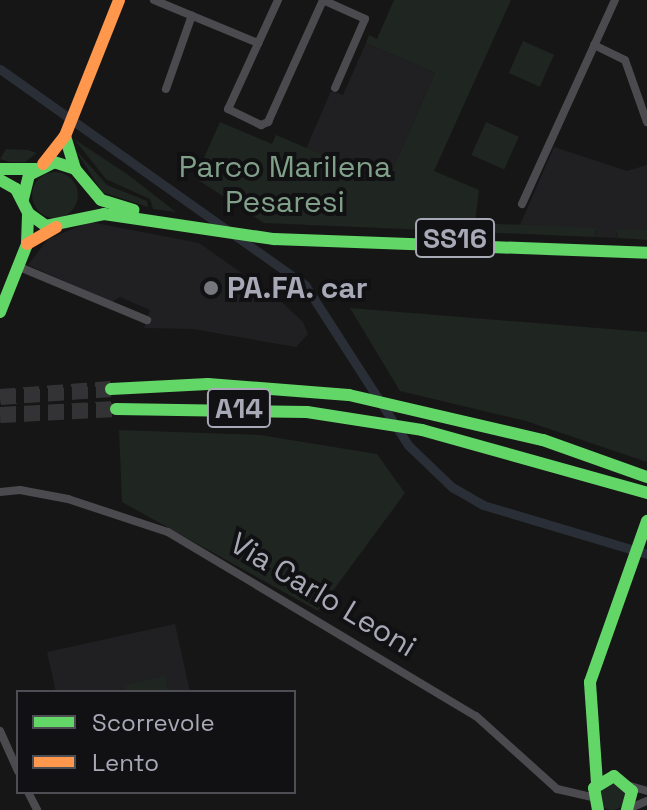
<!DOCTYPE html>
<html>
<head>
<meta charset="utf-8">
<style>
	body { margin:0 }
	#map { position:relative; width:647px; height:810px; overflow:hidden; background:#161616; font-family:"Space Grotesk",sans-serif }
	div>[style] { position:absolute }
	.built>* { inset:0; background:#202022 }
	.green>* { inset:0; background:#1f2520; transform-origin:0 0 }
	.round { border-radius:50% }
	.canal>* { height:9px; margin:-4.5px; padding:0 4.5px; transform-origin:4.5px; border-radius:4.5px; background:#2a2f37 }
	.highway-tunnel>* { height:16px; margin-top:-8px; transform-origin:0; background:repeating-linear-gradient(90deg,#333336 0 16px,transparent 0 24px) }
	.street>* { height:8px; margin:-4px; padding:0 4px; transform-origin:4px; border-radius:4px; background:#4b4b4f }
	.fast>* { height:12px; margin:-6px; padding:0 6px; transform-origin:6px; border-radius:6px; background:#63d668 }
	.slow>* { height:12px; margin:-6px; padding:0 6px; transform-origin:6px; border-radius:6px; background:#ff974d }
	.dots>* { width:22px; height:22px; translate:-50% -50%; box-sizing:border-box; border:4px solid #111012; border-radius:50% }
	span { translate:-50% -50%; white-space:nowrap; text-align:center; line-height:1.15; -webkit-text-stroke:8px #111012; paint-order:stroke }
	.shield-label span { padding:2px 6px; background:#111012; border:2px solid; border-radius:6px; -webkit-text-stroke-width:0 }
	.shield-label { font-size:28px; color:#a8a9b6; font-weight:700 }
	.park-label { font-size:30px; color:#80a08a }
	.poi-label { font-size:30px; color:#a8a9b6; font-weight:700 }
	.left { translate:0 -50%; text-align:left }
	.street-label { font-size:30px; color:#a8a9b6 }
	.legend { position:absolute; left:16px; top:690px; width:280px; height:104px; box-sizing:border-box; background:#111012; border:2px solid #4d4d54; margin:0; padding:10px 14px; list-style:none; font-size:24px; color:#a8a9b6 }
	.legend li { display:flex; align-items:center; gap:16px; height:40px }
	.legend b { width:40px; border:2px solid #4d4d54 }
</style>
</head>
<body>
<div id="map">
	<div class="built">
		<i style="clip-path:polygon(366px 43px,435px 73px,387px 182px,306px 149px,331px 91px,343px 95px)"></i>
		<i style="clip-path:polygon(554px 147px,627px 171px,647px 165px,647px 230px,616px 233px,618px 238px,594px 237px,597px 231px,520px 225px)"></i>
		<i style="clip-path:polygon(90px 222px,199px 243px,276px 297px,303px 322px,308px 334px,296px 347px,193px 329px,144px 328px,150px 310px,120px 297px,112px 302px,28px 265px,48px 239px)"></i>
		<i style="clip-path:polygon(175px 624px,190px 692px,56px 692px,47px 652px)"></i>
	</div>
	<div class="green">
		<i style="clip-path:polygon(394px 0,511px 0,434px 171px,479px 190px,475px 223px,597px 228px,594px 237px,264px 223px,195px 178px,220px 122px,272px 144px,276px 135px,387px 182px,435px 73px,366px 43px,369px 35px,377px 39px)"></i>
		<i style="left:523px;top:41px;width:34px;height:35px;rotate:24deg"></i>
		<i style="left:486px;top:122px;width:36px;height:36px;rotate:24deg"></i>
		<i style="clip-path:polygon(74px 139px,127px 174px,176px 212px,153px 209px,150px 199px,106px 179px)"></i>
		<i style="clip-path:polygon(6px 149px,28px 150px,37px 153px,25px 162px,10px 162px,0 159px)"></i>
		<i style="clip-path:polygon(75px 149px,107px 185px,147px 201px,148px 207px,102px 192px)"></i>
		<i class="round" style="left:32px;top:172px;width:46px;height:46px"></i>
		<i style="clip-path:polygon(616px 229px,647px 230px,647px 240px,618px 238px)"></i>
		<i style="clip-path:polygon(350px 308px,647px 332px,647px 462px,526px 421px,400px 391px)"></i>
		<i style="clip-path:polygon(119px 430px,260px 435px,377px 454px,405px 493px,318px 611px,122px 502px)"></i>
		<i style="clip-path:polygon(165px 676px,168px 692px,126px 692px,124px 685px)"></i>
		<i class="round" style="left:598px;top:782px;width:28px;height:28px"></i>
	</div>
	<div class="canal">
		<i style="left:0;top:69px;width:374px;rotate:35.3deg"></i>
		<i style="left:305px;top:285px;width:190px;rotate:57.2deg"></i>
		<i style="left:408px;top:445px;width:61px;rotate:43.7deg"></i>
		<i style="left:452px;top:487px;width:36px;rotate:30deg"></i>
		<i style="left:483px;top:505px;width:171px;rotate:16.6deg"></i>
	</div>
	<div class="highway-tunnel">
		<i style="left:0;top:397px;width:111px;rotate:-4.1deg"></i>
		<i style="left:0;top:415px;width:116px;rotate:-3deg"></i>
	</div>
	<div class="street">
		<i style="left:154px;top:0;width:113px;rotate:22.5deg"></i>
		<i style="left:278px;top:0;width:120px;rotate:114.6deg"></i>
		<i style="left:228px;top:109px;width:37px;rotate:26deg"></i>
		<i style="left:261px;top:125px;width:8px;rotate:-23deg"></i>
		<i style="left:268px;top:122px;width:134px;rotate:-65.7deg"></i>
		<i style="left:323px;top:0;width:46px;rotate:24.3deg"></i>
		<i style="left:365px;top:19px;width:75px;rotate:113.5deg"></i>
		<i style="left:594px;top:45px;width:34px;rotate:26deg"></i>
		<i style="left:625px;top:60px;width:66px;rotate:70.5deg"></i>
		<i style="left:166px;top:89px;width:78px;rotate:-70.6deg"></i>
		<i style="left:522px;top:204px;width:224px;rotate:-65.5deg"></i>
		<i style="left:17px;top:266px;width:141px;rotate:22.6deg"></i>
		<i style="left:0;top:492px;width:20px;rotate:-6deg"></i>
		<i style="left:20px;top:490px;width:49px;rotate:10.6deg"></i>
		<i style="left:68px;top:499px;width:105px;rotate:18.3deg"></i>
		<i style="left:168px;top:532px;width:359px;rotate:30.9deg"></i>
		<i style="left:476px;top:716px;width:109px;rotate:42deg"></i>
		<i style="left:557px;top:789px;width:36px;rotate:13deg"></i>
		<i style="left:0;top:731px;width:44px;rotate:65.8deg"></i>
		<i style="left:630px;top:786px;width:18px;rotate:16deg"></i>
		<i style="left:28px;top:792px;width:20px;rotate:63deg"></i>
		<i style="left:628px;top:809px;width:21px;rotate:-23deg"></i>
	</div>
	<div class="fast">
		<i style="left:65px;top:136px;width:34px;rotate:73deg"></i>
		<i style="left:0;top:169px;width:36px"></i>
		<i style="left:0;top:180px;width:18px;rotate:29deg"></i>
		<i style="left:16px;top:189px;width:27px;rotate:63deg"></i>
		<i style="left:28px;top:213px;width:22px;rotate:36deg"></i>
		<i style="left:46px;top:226px;width:59px;rotate:-11.7deg"></i>
		<i style="left:104px;top:214px;width:172px;rotate:8.4deg"></i>
		<i style="left:274px;top:239px;width:373px;rotate:2.1deg"></i>
		<i style="left:23px;top:199px;width:25px;rotate:-76deg"></i>
		<i style="left:29px;top:175px;width:28px;rotate:-27deg"></i>
		<i style="left:54px;top:162px;width:22px;rotate:18deg"></i>
		<i style="left:75px;top:169px;width:40px;rotate:50deg"></i>
		<i style="left:101px;top:200px;width:34px;rotate:17deg"></i>
		<i style="left:0;top:312px;width:73px;rotate:-68.3deg"></i>
		<i style="left:27px;top:244px;width:31px;rotate:-88deg"></i>
		<i style="left:111px;top:389px;width:97px;rotate:-3deg"></i>
		<i style="left:208px;top:384px;width:141px;rotate:4.5deg"></i>
		<i style="left:349px;top:395px;width:199px;rotate:13.1deg"></i>
		<i style="left:543px;top:440px;width:110px;rotate:19.6deg"></i>
		<i style="left:116px;top:409px;width:191px;rotate:0.9deg"></i>
		<i style="left:307px;top:412px;width:116px;rotate:8.9deg"></i>
		<i style="left:422px;top:430px;width:234px;rotate:15.6deg"></i>
		<i style="left:597px;top:783px;width:101px;rotate:-94deg"></i>
		<i style="left:590px;top:682px;width:171px;rotate:-70.5deg"></i>
		<i style="left:598px;top:810px;width:22px;rotate:-100deg"></i>
		<i style="left:594px;top:788px;width:23px;rotate:-31deg"></i>
		<i style="left:614px;top:776px;width:23px;rotate:40deg"></i>
		<i style="left:632px;top:791px;width:20px;rotate:105deg"></i>
	</div>
	<div class="slow">
		<i style="left:43px;top:164px;width:36px;rotate:-52deg"></i>
		<i style="left:65px;top:136px;width:146px;rotate:-68.3deg"></i>
		<i style="left:27px;top:244px;width:34px;rotate:-30deg"></i>
	</div>
	<div class="dots">
		<i style="left:211px;top:288px;background:#75767e"></i>
	</div>
	<div class="shield-label">
		<span style="left:455px;top:238px">SS16</span>
		<span style="left:239px;top:408px">A14</span>
	</div>
	<div class="park-label">
		<span style="left:285px;top:184px">Parco Marilena<br>Pesaresi</span>
	</div>
	<div class="poi-label">
		<span class="left" style="left:227px;top:288px">PA.FA. car</span>
	</div>
	<div class="street-label">
		<span style="left:323px;top:595px;rotate:31deg">Via Carlo Leoni</span>
	</div>
	<ul class="legend">
	<li><b style="height:10px;background:#63d668"></b>Scorrevole</li>
	<li><b style="height:10px;background:#ff974d"></b>Lento</li>
	</ul>
</div>
</body>
</html>
